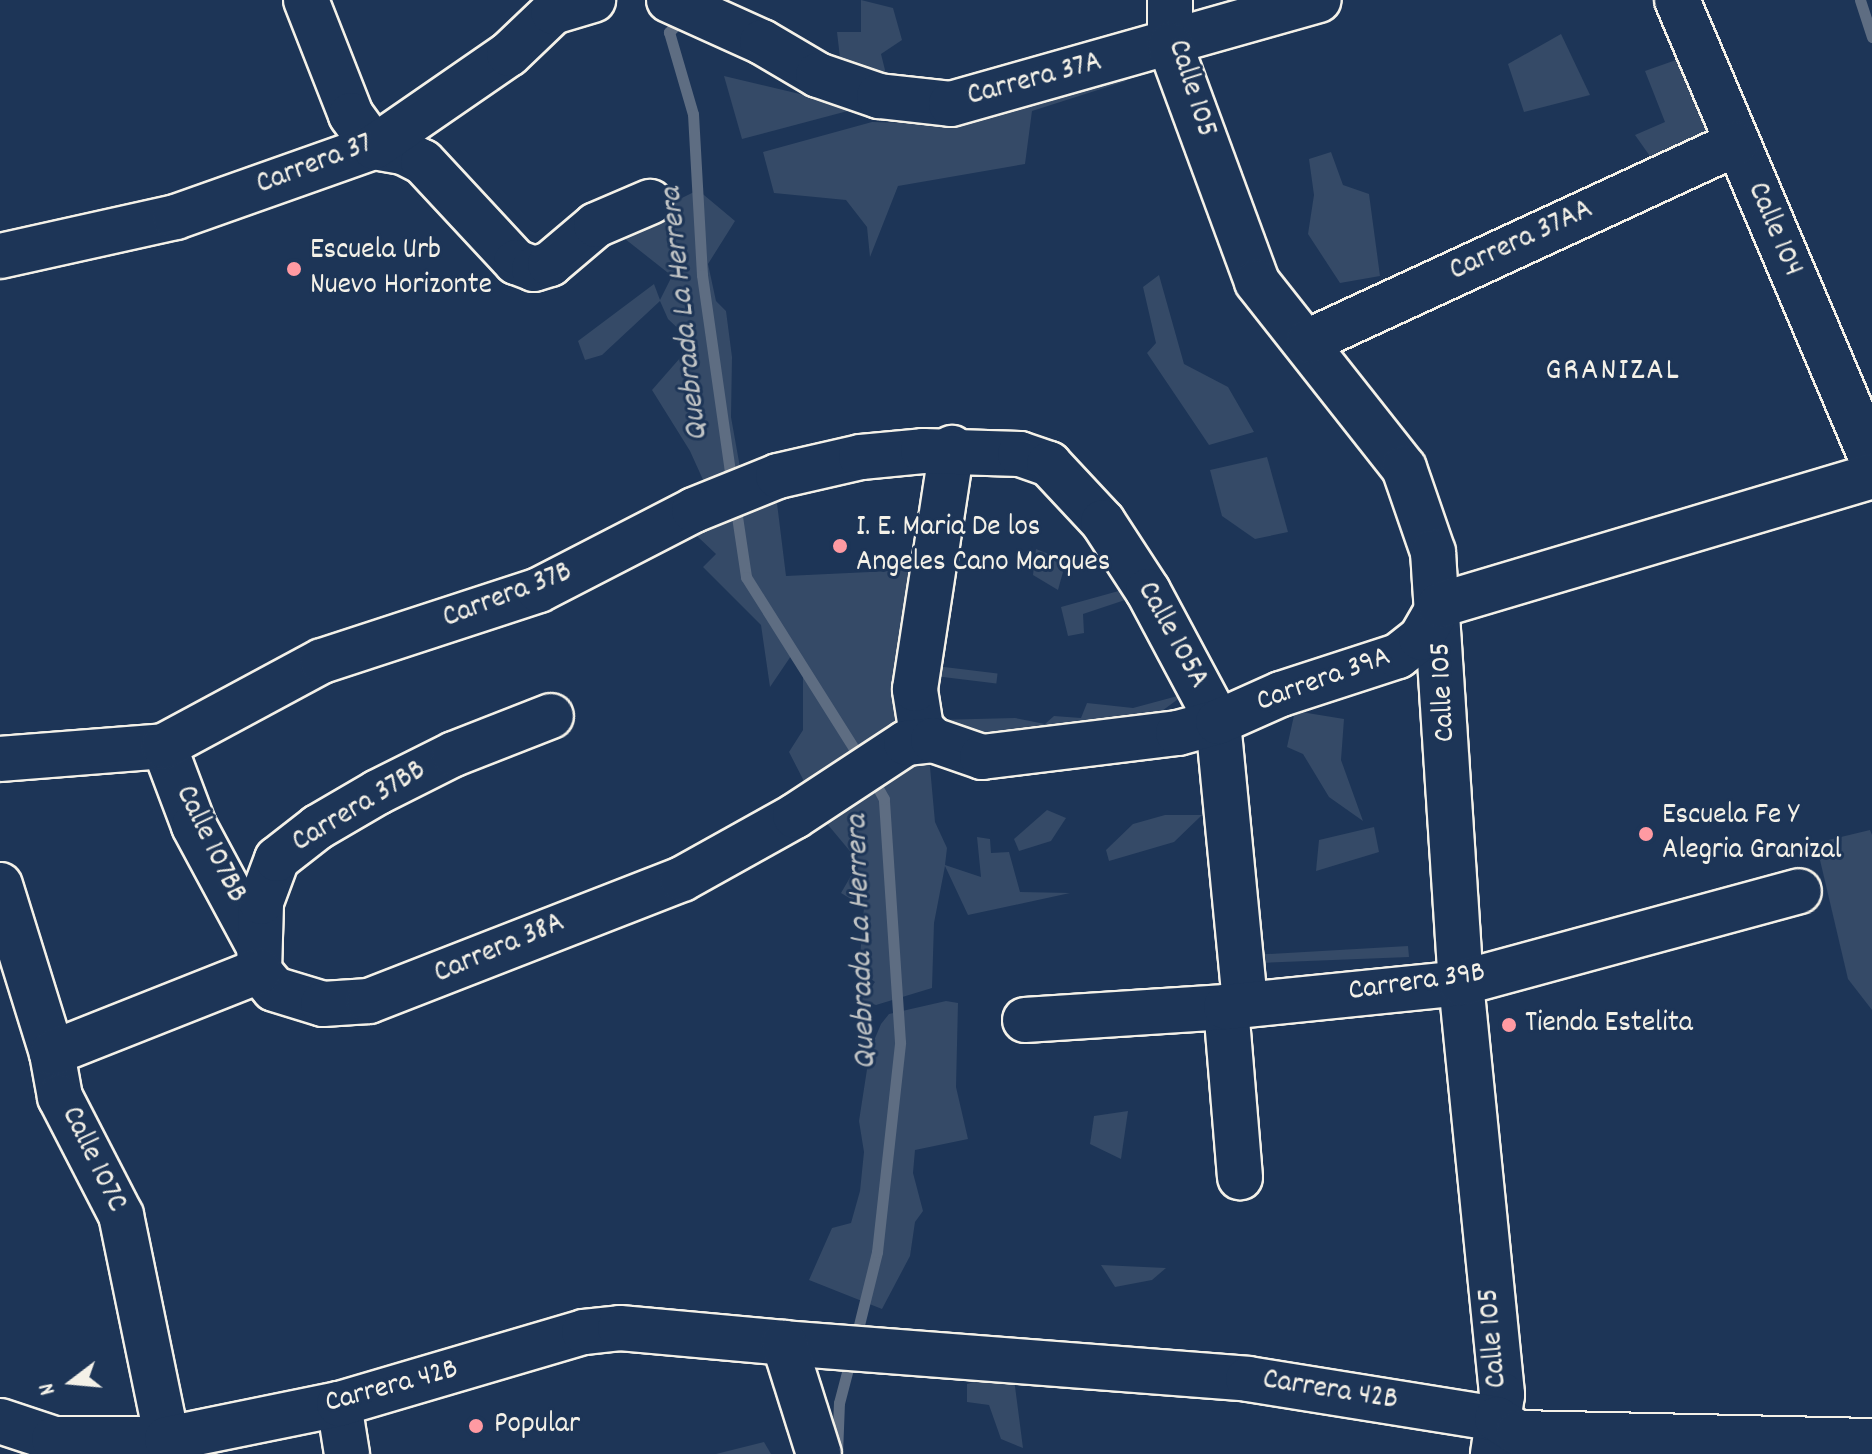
<!DOCTYPE html>
<html>
<head>
<meta charset="utf-8">
<style>
	body { margin:0 }
	#map { position:relative; width:1872px; height:1454px; overflow:hidden; background:#1d3557; font-family:Dekko,sans-serif }
	div>[style] { position:absolute }
	.green>* { inset:0; background:#354a67; transform-origin:0 0 }
	.stream>* { height:11px; margin:-5.5px; padding:0 5.5px; transform-origin:5.5px; border-radius:5.5px; background:#5e6d82 }
	.roads { filter:drop-shadow(2px 0 #f4f1e8) drop-shadow(-2px 0 #f4f1e8) drop-shadow(0 2px #f4f1e8) drop-shadow(0 -2px #f4f1e8) }
	.street>* { height:44px; margin:-22px; padding:0 22px; transform-origin:22px; border-radius:22px; background:#1d3557 }
	.secondary>* { height:44px; margin:-22px; padding:0 22px; transform-origin:22px; border-radius:22px; background:#1d3557 }
	.dots>* { width:22px; height:22px; translate:-50% -50%; box-sizing:border-box; border:4px solid #1d3557; border-radius:50% }
	span { translate:-50% -50%; white-space:nowrap; text-align:center; line-height:1.15; -webkit-text-stroke:6px #1d3557; paint-order:stroke }
	.street-label { font-size:30px; color:#f4f1e8 }
	.poi-label { font-size:30px; color:#f4f1e8 }
	.left { translate:0 -50%; text-align:left }
	.water-label { font-size:32px; color:#c0c3c4; font-style:italic }
	.neighbourhood-label { font-size:32px; color:#f4f1e8; letter-spacing:2px }
	.north { position:absolute; left:32px; top:1342px; width:80px; height:80px; -webkit-text-stroke:6px #1d3557; paint-order:stroke; rotate:254deg; font-size:22px; font-weight:700; line-height:32px; text-align:center; color:#f4f1e8 }
	.north::after { content:''; display:block; margin:auto; width:28px; height:36px; background:#f4f1e8; clip-path:polygon(50% 0,100% 100%,50% 72%,0 100%) }
</style>
</head>
<body>
<div id="map">
	<div class="green">
		<i style="clip-path:polygon(861px 0,893px 8px,902px 40px,881px 54px,889px 86px,841px 66px,837px 32px,861px 32px)"></i>
		<i style="clip-path:polygon(1561px 34px,1590px 95px,1524px 112px,1508px 64px)"></i>
		<i style="clip-path:polygon(1690px 55px,1719px 135px,1652px 159px,1635px 135px,1665px 122px,1645px 71px)"></i>
		<i style="clip-path:polygon(1122px 68px,1126px 81px,1032px 111px,1025px 164px,898px 186px,870px 257px,867px 227px,846px 200px,774px 193px,763px 152px,872px 122px,916px 123px)"></i>
		<i style="clip-path:polygon(724px 76px,859px 108px,742px 139px)"></i>
		<i style="clip-path:polygon(1331px 152px,1343px 185px,1369px 194px,1380px 276px,1340px 283px,1308px 234px,1314px 195px,1309px 159px)"></i>
		<i style="clip-path:polygon(698px 190px,735px 221px,708px 264px,716px 301px,726px 311px,732px 357px,731px 417px,741px 473px,709px 493px,690px 451px,652px 390px,680px 358px,688px 338px,668px 319px,660px 301px,602px 355px,585px 360px,578px 341px,654px 284px,660px 300px,672px 276px,615px 231px)"></i>
		<i style="clip-path:polygon(1159px 275px,1184px 364px,1228px 387px,1254px 432px,1209px 445px,1147px 353px,1156px 343px,1143px 287px)"></i>
		<i style="clip-path:polygon(1267px 457px,1288px 532px,1255px 539px,1222px 516px,1210px 470px)"></i>
		<i style="clip-path:polygon(775px 487px,786px 576px,912px 570px,912px 733px,808px 789px,789px 752px,803px 730px,803px 674px,791px 656px,770px 687px,761px 625px,703px 567px,716px 554px,697px 536px,700px 524px)"></i>
		<i style="clip-path:polygon(1036px 549px,1066px 561px,1058px 590px,1033px 575px)"></i>
		<i style="clip-path:polygon(1133px 587px,1128px 599px,1083px 614px,1084px 633px,1068px 636px,1061px 607px)"></i>
		<i style="left:936px;top:666px;width:62px;height:10px;rotate:7deg"></i>
		<i style="clip-path:polygon(1185px 694px,1151px 719px,1057px 737px,977px 732px,940px 738px,936px 720px,1015px 718px,1045px 724px,1054px 716px,1081px 718px,1087px 703px,1133px 708px)"></i>
		<i style="clip-path:polygon(1295px 711px,1344px 719px,1341px 760px,1363px 821px,1329px 797px,1303px 754px,1287px 747px)"></i>
		<i style="clip-path:polygon(929px 756px,935px 822px,947px 848px,945px 865px,981px 877px,977px 837px,990px 839px,991px 853px,1009px 852px,1020px 892px,1070px 893px,968px 915px,945px 866px,934px 923px,932px 988px,876px 1005px,861px 1000px,875px 982px,859px 970px,864px 907px,841px 893px,859px 862px,819px 814px)"></i>
		<i style="clip-path:polygon(1047px 810px,1066px 818px,1051px 841px,1019px 851px,1014px 839px)"></i>
		<i style="clip-path:polygon(1165px 815px,1202px 815px,1174px 842px,1109px 861px,1106px 850px,1133px 824px)"></i>
		<i style="clip-path:polygon(1374px 827px,1379px 852px,1316px 871px,1319px 840px)"></i>
		<i style="clip-path:polygon(1870px 830px,1872px 835px,1872px 1010px,1848px 979px,1816px 843px)"></i>
		<i style="clip-path:polygon(1408px 946px,1409px 957px,1231px 964px,1235px 956px)"></i>
		<i style="clip-path:polygon(946px 1001px,958px 1003px,956px 1087px,968px 1139px,915px 1150px,913px 1173px,923px 1211px,915px 1222px,910px 1256px,882px 1309px,809px 1280px,832px 1228px,851px 1223px,860px 1191px,864px 1152px,859px 1121px,870px 1050px,881px 1024px,889px 1014px)"></i>
		<i style="clip-path:polygon(1128px 1111px,1121px 1159px,1090px 1144px,1094px 1116px)"></i>
		<i style="clip-path:polygon(1101px 1265px,1166px 1268px,1152px 1280px,1115px 1287px)"></i>
		<i style="clip-path:polygon(1013px 1371px,1023px 1448px,1001px 1439px,989px 1405px,967px 1402px,967px 1384px)"></i>
		<i style="clip-path:polygon(764px 1442px,771px 1454px,716px 1454px)"></i>
	</div>
	<div class="stream">
		<i style="left:1860px;top:0;width:39px;rotate:72deg"></i>
		<i style="left:683px;top:18px;width:20px;rotate:135deg"></i>
		<i style="left:669px;top:32px;width:85px;rotate:73.7deg"></i>
		<i style="left:693px;top:114px;width:161px;rotate:86.8deg"></i>
		<i style="left:702px;top:275px;width:213px;rotate:81.9deg"></i>
		<i style="left:735px;top:503px;width:75px;rotate:81.5deg"></i>
		<i style="left:746px;top:577px;width:220px;rotate:57.8deg"></i>
		<i style="left:855px;top:1341px;width:92px;rotate:-76.1deg"></i>
		<i style="left:877px;top:1252px;width:211px;rotate:-83.7deg"></i>
		<i style="left:900px;top:1042px;width:244px;rotate:-93.8deg"></i>
		<i style="left:884px;top:799px;width:25px;rotate:-119deg"></i>
		<i style="left:837px;top:1454px;width:51px;rotate:-87.8deg"></i>
		<i style="left:839px;top:1403px;width:48px;rotate:-75.4deg"></i>
	</div>
	<div class="roads">
		<div class="street">
			<i style="left:306px;top:0;width:123px;rotate:68.6deg"></i>
			<i style="left:351px;top:115px;width:39px;rotate:54deg"></i>
			<i style="left:374px;top:147px;width:29px;rotate:10deg"></i>
			<i style="left:403px;top:152px;width:22px;rotate:27deg"></i>
			<i style="left:423px;top:162px;width:137px;rotate:47.1deg"></i>
			<i style="left:516px;top:262px;width:19px;rotate:21deg"></i>
			<i style="left:534px;top:269px;width:17px;rotate:-17deg"></i>
			<i style="left:550px;top:264px;width:60px;rotate:-40.3deg"></i>
			<i style="left:596px;top:225px;width:59px;rotate:-23.1deg"></i>
			<i style="left:669px;top:0;width:102px;rotate:24.3deg"></i>
			<i style="left:762px;top:42px;width:65px;rotate:30.5deg"></i>
			<i style="left:818px;top:75px;width:65px;rotate:19deg"></i>
			<i style="left:879px;top:96px;width:72px;rotate:6.3deg"></i>
			<i style="left:951px;top:104px;width:382px;rotate:-15.8deg"></i>
			<i style="left:1170px;top:0;width:45px;rotate:90deg"></i>
			<i style="left:1170px;top:45px;width:252px;rotate:69.8deg"></i>
			<i style="left:1257px;top:282px;width:237px;rotate:51.7deg"></i>
			<i style="left:1404px;top:468px;width:89px;rotate:71deg"></i>
			<i style="left:1433px;top:552px;width:432px;rotate:86.3deg"></i>
			<i style="left:1461px;top:983px;width:414px;rotate:84.3deg"></i>
			<i style="left:1502px;top:1395px;width:60px;rotate:98.7deg"></i>
			<i style="left:1677px;top:0;width:500px;rotate:67deg"></i>
			<i style="left:0;top:256px;width:180px;rotate:-12.5deg"></i>
			<i style="left:176px;top:217px;width:210px;rotate:-19.5deg"></i>
			<i style="left:374px;top:147px;width:164px;rotate:-34.6deg"></i>
			<i style="left:509px;top:54px;width:61px;rotate:-43.7deg"></i>
			<i style="left:553px;top:12px;width:42px;rotate:-16.7deg"></i>
			<i style="left:1309px;top:341px;width:470px;rotate:-24.8deg"></i>
			<i style="left:933px;top:740px;width:17px;rotate:-135deg"></i>
			<i style="left:921px;top:728px;width:39px;rotate:-99deg"></i>
			<i style="left:915px;top:689px;width:244px;rotate:-81.3deg"></i>
			<i style="left:164px;top:746px;width:85px;rotate:69.4deg"></i>
			<i style="left:194px;top:826px;width:133px;rotate:61.7deg"></i>
			<i style="left:0;top:759px;width:165px;rotate:-4.5deg"></i>
			<i style="left:164px;top:746px;width:179px;rotate:-28.3deg"></i>
			<i style="left:322px;top:661px;width:228px;rotate:-18.1deg"></i>
			<i style="left:539px;top:590px;width:174px;rotate:-27.3deg"></i>
			<i style="left:694px;top:510px;width:91px;rotate:-22deg"></i>
			<i style="left:778px;top:476px;width:85px;rotate:-12.9deg"></i>
			<i style="left:861px;top:457px;width:62px;rotate:-5.5deg"></i>
			<i style="left:923px;top:451px;width:97px;rotate:1.8deg"></i>
			<i style="left:1020px;top:454px;width:31px;rotate:19deg"></i>
			<i style="left:1049px;top:464px;width:79px;rotate:47deg"></i>
			<i style="left:1103px;top:522px;width:82px;rotate:56.9deg"></i>
			<i style="left:1148px;top:591px;width:149px;rotate:61.9deg"></i>
			<i style="left:1218px;top:722px;width:283px;rotate:84.5deg"></i>
			<i style="left:0;top:885px;width:176px;rotate:72.8deg"></i>
			<i style="left:52px;top:1053px;width:45px;rotate:79.7deg"></i>
			<i style="left:60px;top:1097px;width:133px;rotate:62.7deg"></i>
			<i style="left:121px;top:1215px;width:229px;rotate:78.4deg"></i>
			<i style="left:259px;top:971px;width:23px;rotate:50deg"></i>
			<i style="left:274px;top:989px;width:51px;rotate:17deg"></i>
			<i style="left:323px;top:1004px;width:46px;rotate:-3.7deg"></i>
			<i style="left:369px;top:1001px;width:336px;rotate:-21.3deg"></i>
			<i style="left:682px;top:879px;width:129px;rotate:-29.1deg"></i>
			<i style="left:795px;top:816px;width:133px;rotate:-33.3deg"></i>
			<i style="left:906px;top:743px;width:27px;rotate:-6deg"></i>
			<i style="left:933px;top:740px;width:52px;rotate:19.1deg"></i>
			<i style="left:982px;top:757px;width:197px;rotate:-7deg"></i>
			<i style="left:1178px;top:733px;width:41px;rotate:-15.4deg"></i>
			<i style="left:1218px;top:722px;width:69px;rotate:-24deg"></i>
			<i style="left:1281px;top:694px;width:123px;rotate:-18deg"></i>
			<i style="left:1398px;top:656px;width:29px;rotate:-38deg"></i>
			<i style="left:1421px;top:638px;width:38px;rotate:-60deg"></i>
			<i style="left:1440px;top:605px;width:451px;rotate:-16.6deg"></i>
			<i style="left:259px;top:971px;width:69px;rotate:-88.3deg"></i>
			<i style="left:261px;top:902px;width:46px;rotate:-69.6deg"></i>
			<i style="left:277px;top:859px;width:52px;rotate:-38deg"></i>
			<i style="left:318px;top:827px;width:69px;rotate:-30.3deg"></i>
			<i style="left:378px;top:792px;width:85px;rotate:-26.6deg"></i>
			<i style="left:454px;top:754px;width:104px;rotate:-21.4deg"></i>
			<i style="left:1226px;top:1007px;width:171px;rotate:85.3deg"></i>
			<i style="left:1025px;top:1020px;width:201px;rotate:-3.7deg"></i>
			<i style="left:1226px;top:1007px;width:236px;rotate:-5.8deg"></i>
			<i style="left:1461px;top:983px;width:350px;rotate:-15.2deg"></i>
			<i style="left:52px;top:1053px;width:223px;rotate:-21.6deg"></i>
			<i style="left:784px;top:1343px;width:465px;rotate:4.4deg"></i>
			<i style="left:1248px;top:1379px;width:252px;rotate:9.1deg"></i>
			<i style="left:1497px;top:1419px;width:25px;rotate:34deg"></i>
			<i style="left:1518px;top:1433px;width:354px;rotate:1.3deg"></i>
			<i style="left:339px;top:1404px;width:51px;rotate:80.9deg"></i>
		</div>
		<div class="secondary">
			<i style="left:0;top:1421px;width:57px;rotate:18.4deg"></i>
			<i style="left:54px;top:1439px;width:113px"></i>
			<i style="left:167px;top:1439px;width:176px;rotate:-11.5deg"></i>
			<i style="left:339px;top:1404px;width:255px;rotate:-16.4deg"></i>
			<i style="left:584px;top:1332px;width:36px;rotate:-6deg"></i>
			<i style="left:620px;top:1328px;width:165px;rotate:5.2deg"></i>
			<i style="left:784px;top:1343px;width:116px;rotate:72.5deg"></i>
		</div>
	</div>
	<div class="dots">
		<i style="left:294px;top:269px;background:#ff9aa2"></i>
		<i style="left:840px;top:546px;background:#ff9aa2"></i>
		<i style="left:1646px;top:834px;background:#ff9aa2"></i>
		<i style="left:1509px;top:1025px;background:#ff9aa2"></i>
		<i style="left:476px;top:1426px;background:#ff9aa2"></i>
	</div>
	<div class="street-label">
		<span style="left:1035px;top:81px;rotate:-15deg">Carrera 37A</span>
		<span style="left:1190px;top:89px;rotate:72deg">Calle 105</span>
		<span style="left:315px;top:166px;rotate:-21deg">Carrera 37</span>
		<span style="left:1773px;top:230px;rotate:67deg">Calle 104</span>
		<span style="left:1522px;top:242px;rotate:-25deg">Carrera 37AA</span>
		<span style="left:508px;top:597px;rotate:-21deg">Carrera 37B</span>
		<span style="left:1171px;top:636px;rotate:61deg">Calle 105A</span>
		<span style="left:1324px;top:681px;rotate:-20deg">Carrera 39A</span>
		<span style="left:1445px;top:692px;rotate:-93deg">Calle 105</span>
		<span style="left:360px;top:808px;rotate:-31deg">Carrera 37BB</span>
		<span style="left:209px;top:845px;rotate:64deg">Calle 107BB</span>
		<span style="left:500px;top:950px;rotate:-23deg">Carrera 38A</span>
		<span style="left:1417px;top:984px;rotate:-8deg">Carrera 39B</span>
		<span style="left:92px;top:1160px;rotate:64deg">Calle 107C</span>
		<span style="left:1495px;top:1338px;rotate:-95deg">Calle 105</span>
		<span style="left:392px;top:1388px;rotate:-15deg">Carrera 42B</span>
		<span style="left:1330px;top:1392px;rotate:9deg">Carrera 42B</span>
	</div>
	<div class="poi-label">
		<span class="left" style="left:310px;top:269px">Escuela Urb<br>Nuevo Horizonte</span>
		<span class="left" style="left:856px;top:546px">I. E. Maria De los<br>Angeles Cano Marques</span>
		<span class="left" style="left:1662px;top:834px">Escuela Fe Y<br>Alegria Granizal</span>
		<span class="left" style="left:1525px;top:1025px">Tienda Estelita</span>
		<span class="left" style="left:494px;top:1426px">Popular</span>
	</div>
	<div class="water-label">
		<span style="left:686px;top:314px;rotate:-96deg">Quebrada La Herrera</span>
		<span style="left:863px;top:942px;rotate:-92deg">Quebrada La Herrera</span>
	</div>
	<div class="neighbourhood-label">
		<span style="left:1613px;top:372px">GRANIZAL</span>
	</div>
	<div class="north">N</div>
</div>
</body>
</html>
